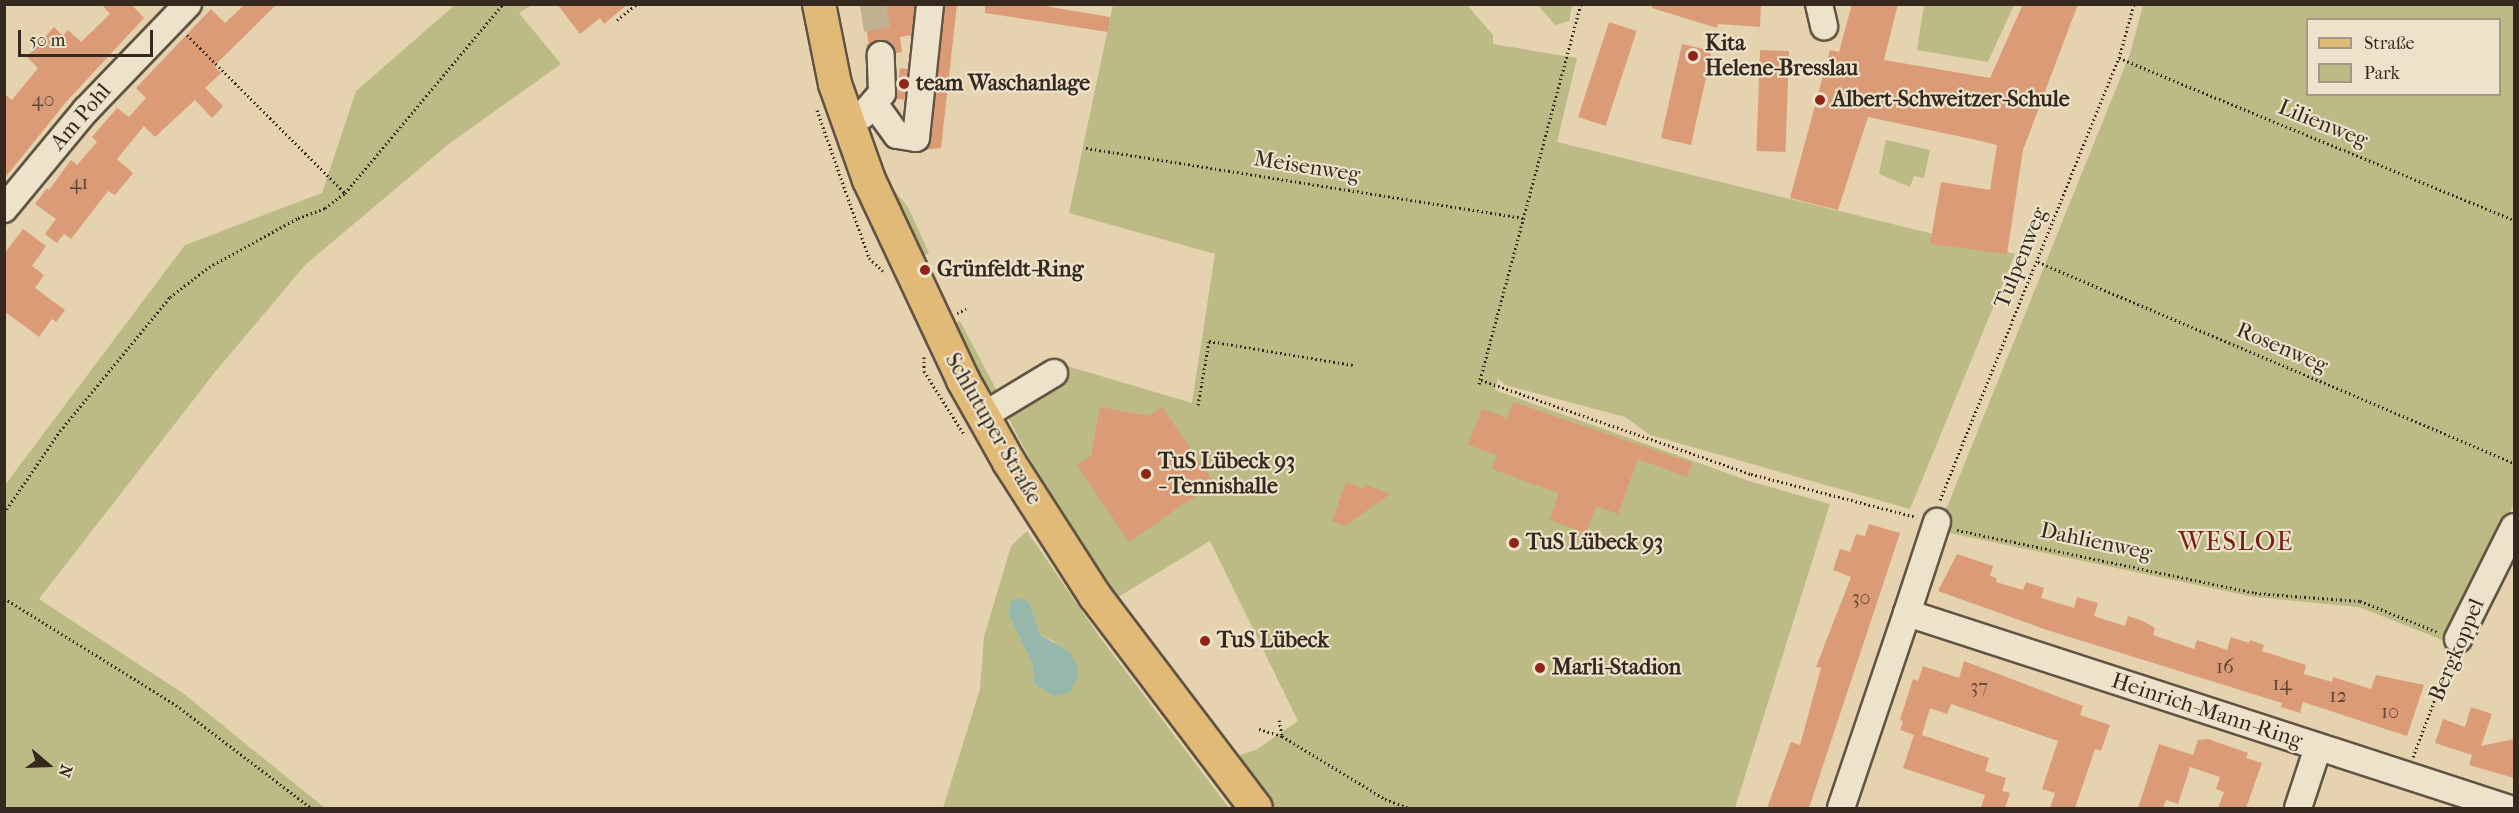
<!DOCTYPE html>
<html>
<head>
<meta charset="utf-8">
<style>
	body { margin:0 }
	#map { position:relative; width:2519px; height:813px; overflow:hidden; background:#e4d3ae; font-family:"IM FELL French Canon",serif }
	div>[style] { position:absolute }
	.green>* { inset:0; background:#bcba85 }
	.water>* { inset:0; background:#95b7ac }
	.building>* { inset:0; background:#db9b77; transform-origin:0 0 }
	.minor-tunnel>* { height:26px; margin-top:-13px; transform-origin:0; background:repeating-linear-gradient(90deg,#c1b191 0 26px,transparent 0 39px) }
	.path>* { height:3px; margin-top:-1.5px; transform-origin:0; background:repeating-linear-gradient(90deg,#35281f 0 1.5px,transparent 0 4.5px) }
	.roads { filter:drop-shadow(2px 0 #615343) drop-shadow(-2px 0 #615343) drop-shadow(0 2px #615343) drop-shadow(0 -2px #615343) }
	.minor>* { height:26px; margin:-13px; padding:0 13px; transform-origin:13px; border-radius:13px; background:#ede2ca }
	.major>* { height:32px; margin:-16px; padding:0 16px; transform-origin:16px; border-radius:16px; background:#e2ba77 }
	.dots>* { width:16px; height:16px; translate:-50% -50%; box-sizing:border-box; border:3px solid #ede2ca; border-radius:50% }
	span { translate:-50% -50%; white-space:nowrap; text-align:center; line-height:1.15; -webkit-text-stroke:4.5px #ede2ca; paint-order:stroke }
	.number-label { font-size:20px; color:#5e4535 }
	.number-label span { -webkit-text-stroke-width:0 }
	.poi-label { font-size:22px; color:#35281f; font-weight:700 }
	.left { translate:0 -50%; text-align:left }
	.street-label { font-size:22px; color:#35281f }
	.quarter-label { font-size:26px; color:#7a1f14; letter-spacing:1.5px }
	.frame { position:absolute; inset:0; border:6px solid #35281f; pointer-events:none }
	.legend { position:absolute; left:2306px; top:18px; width:195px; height:78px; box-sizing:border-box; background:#ede2ca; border:2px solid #a39886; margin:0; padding:8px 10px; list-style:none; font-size:18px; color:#35281f }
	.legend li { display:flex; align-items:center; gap:12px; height:30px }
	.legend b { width:30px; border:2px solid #a39886 }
	.north { position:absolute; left:18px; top:735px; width:60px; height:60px; -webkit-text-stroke:4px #ede2ca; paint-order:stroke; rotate:109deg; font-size:16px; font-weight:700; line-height:24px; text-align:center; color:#35281f }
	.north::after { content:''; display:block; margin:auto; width:21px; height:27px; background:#35281f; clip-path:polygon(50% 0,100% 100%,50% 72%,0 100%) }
	.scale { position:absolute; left:18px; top:30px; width:135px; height:27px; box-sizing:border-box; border:3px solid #35281f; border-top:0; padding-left:8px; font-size:18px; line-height:21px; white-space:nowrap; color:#35281f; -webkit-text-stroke:4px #ede2ca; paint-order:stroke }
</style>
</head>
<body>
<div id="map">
	<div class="green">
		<i style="clip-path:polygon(456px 4px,532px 5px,519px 13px,561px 64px,450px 143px,305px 265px,215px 372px,39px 599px,184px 694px,325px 808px,5px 808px,5px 485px,185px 245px,322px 193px,356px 91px)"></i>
		<i style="clip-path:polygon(1113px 5px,1467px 5px,1493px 35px,1493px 44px,1577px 58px,1557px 142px,2015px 254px,1910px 509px,1650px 435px,1625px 417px,1505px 385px,1498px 378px,1495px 390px,1749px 481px,1830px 504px,1735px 808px,1275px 808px,1236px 756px,1256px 750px,1298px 721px,1210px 541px,1118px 597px,1048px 493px,1007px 416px,1024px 408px,1012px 385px,1050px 361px,1192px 403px,1215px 254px,1069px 213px)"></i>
		<i style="clip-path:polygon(1538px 5px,1572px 5px,1569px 21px,1555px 25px)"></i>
		<i style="clip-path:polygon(1924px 5px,1924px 4px,2014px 5px,1988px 62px,1917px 50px)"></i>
		<i style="clip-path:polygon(evenodd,2143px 5px,2514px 5px,2514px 504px,2445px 641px,2359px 607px,2254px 597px,1945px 532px,1950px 519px,1943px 517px,2130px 54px,2143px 5px,2308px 20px,2500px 20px,2500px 94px,2308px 94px,2308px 20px)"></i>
		<i style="clip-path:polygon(1886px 140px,1930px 150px,1924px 178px,1914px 176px,1910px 187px,1879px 174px)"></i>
		<i style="clip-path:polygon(893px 189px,908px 207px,929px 253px,915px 260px)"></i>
		<i style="clip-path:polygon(960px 321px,998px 393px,988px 396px,947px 328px)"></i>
		<i style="clip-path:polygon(evenodd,1027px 531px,1099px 636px,1229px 808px,943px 808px,980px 689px,984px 637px,1011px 546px,1027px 531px,1030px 604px,1040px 635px,1055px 642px,1034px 683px,1032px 663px,1008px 613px,1030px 604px)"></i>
	</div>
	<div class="water">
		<i style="clip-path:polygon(1022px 599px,1030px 604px,1040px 635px,1070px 652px,1077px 665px,1077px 679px,1070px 692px,1054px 696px,1034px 683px,1032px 663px,1008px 613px,1012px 600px)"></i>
	</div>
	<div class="building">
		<i style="clip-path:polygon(101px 4px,131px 4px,144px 18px,67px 101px,4px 179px,4px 94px,12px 100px,38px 68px,27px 57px,54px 27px,63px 36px,68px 30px,81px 42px,110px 14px)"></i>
		<i style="clip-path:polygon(245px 4px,277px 4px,214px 66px,221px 73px,205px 88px,223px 106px,212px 118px,195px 100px,155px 137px,144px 126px,117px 159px,133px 173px,115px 195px,108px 191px,71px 239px,64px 234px,57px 243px,45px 234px,56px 219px,35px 204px,47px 188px,49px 190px,71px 160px,77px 165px,97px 142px,92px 137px,117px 108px,129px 117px,146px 98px,136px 88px,211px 9px,225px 23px)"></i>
		<i style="clip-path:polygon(557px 4px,628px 4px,604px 24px,600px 18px,580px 34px)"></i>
		<i style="clip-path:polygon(863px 4px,915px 4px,912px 35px,900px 37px,902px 52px,896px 53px,889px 42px,881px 40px,869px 47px)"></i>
		<i style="clip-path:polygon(945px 4px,957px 4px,941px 148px,924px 150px,931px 140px)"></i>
		<i style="clip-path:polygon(985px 4px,1033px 4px,1110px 17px,1108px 32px,985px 13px)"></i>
		<i style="clip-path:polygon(1653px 4px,1761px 4px,1760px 27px,1718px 24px,1717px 28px,1652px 8px)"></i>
		<i style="clip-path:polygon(1852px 4px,1898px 4px,1884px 60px,1990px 78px,2023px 4px,2078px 4px,2023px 150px,2007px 254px,1930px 244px,1941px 182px,1990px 190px,1997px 145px,1981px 141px,1868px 117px,1838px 210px,1790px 198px,1830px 50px,1839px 52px)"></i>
		<i style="left:1609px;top:22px;width:29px;height:100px;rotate:18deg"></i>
		<i style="clip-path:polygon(1682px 44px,1708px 50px,1711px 55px,1691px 145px,1661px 138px)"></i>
		<i style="left:1760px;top:50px;width:29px;height:101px;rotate:2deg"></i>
		<i style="left:900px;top:68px;width:8px;height:31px;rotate:7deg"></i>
		<i style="clip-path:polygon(23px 229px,46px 246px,32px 266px,44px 275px,35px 288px,65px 310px,56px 322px,52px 319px,39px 337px,4px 311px,4px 254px)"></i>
		<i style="clip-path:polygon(1513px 402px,1692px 463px,1687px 477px,1638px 459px,1618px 514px,1596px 506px,1586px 533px,1550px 520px,1559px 493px,1492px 469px,1497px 455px,1468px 445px,1482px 409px,1507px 418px)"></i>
		<i style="clip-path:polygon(1100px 407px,1148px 416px,1162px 407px,1214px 483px,1129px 542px,1077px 465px,1091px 456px)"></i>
		<i style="clip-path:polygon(1346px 482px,1364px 489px,1366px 485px,1390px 494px,1345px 526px,1332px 521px)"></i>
		<i style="clip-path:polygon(1869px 524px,1900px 533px,1809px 808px,1767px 808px,1791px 742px,1800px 745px,1821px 668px,1816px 667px,1851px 577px,1833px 570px,1840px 549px,1850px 552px,1856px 534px,1865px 536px)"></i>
		<i style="clip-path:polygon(1957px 554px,1993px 566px,1990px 576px,1997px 578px,1996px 582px,2023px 590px,2026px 582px,2044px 588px,2041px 598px,2074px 608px,2077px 597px,2098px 603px,2094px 616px,2125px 626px,2128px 616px,2143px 621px,2155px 628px,2153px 635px,2194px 649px,2197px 640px,2227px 650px,2231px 637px,2249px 643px,2250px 640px,2264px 645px,2262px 651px,2306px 665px,2304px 674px,2332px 682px,2333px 677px,2371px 689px,2376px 675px,2424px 685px,2407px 736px,2303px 702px,2300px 713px,2281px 707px,2282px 703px,2047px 630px,1938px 591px)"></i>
		<i style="clip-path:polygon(1964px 661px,2083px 706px,2080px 715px,2110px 725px,2101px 751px,2095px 749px,2075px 808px,2050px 808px,2055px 793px,2042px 789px,2058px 741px,1951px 704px,1947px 714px,1930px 708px,1922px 735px,1989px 758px,1985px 771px,2006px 778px,2002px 791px,2010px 793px,2005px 808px,1981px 808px,1985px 795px,1903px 768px,1914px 735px,1900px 730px,1903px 721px,1900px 720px,1913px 679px,1918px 681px,1923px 666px,1959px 678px)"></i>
		<i style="clip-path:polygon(2471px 707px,2492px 714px,2481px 746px,2514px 739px,2514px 778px,2469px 765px,2472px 755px,2435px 743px,2443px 719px,2465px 727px)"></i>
		<i style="clip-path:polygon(2208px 739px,2248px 753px,2246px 758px,2262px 763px,2246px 808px,2218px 808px,2224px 792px,2216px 789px,2220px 777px,2190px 767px,2178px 804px,2166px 800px,2163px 808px,2138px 808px,2159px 744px,2193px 755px,2198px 740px)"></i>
	</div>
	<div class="minor-tunnel">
		<i style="left:873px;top:4px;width:52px;rotate:81.1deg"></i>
	</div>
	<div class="path">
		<i style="left:617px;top:20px;width:26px;rotate:-39deg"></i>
		<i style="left:187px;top:35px;width:223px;rotate:45deg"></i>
		<i style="left:2119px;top:58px;width:427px;rotate:22.3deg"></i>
		<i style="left:817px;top:110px;width:157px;rotate:70.6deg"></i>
		<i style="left:869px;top:258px;width:19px;rotate:43deg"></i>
		<i style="left:1086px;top:148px;width:443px;rotate:9.1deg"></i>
		<i style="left:2038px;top:262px;width:517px;rotate:22.89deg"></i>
		<i style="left:957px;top:313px;width:10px;rotate:-24deg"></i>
		<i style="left:924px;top:357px;width:14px;rotate:90deg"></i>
		<i style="left:924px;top:371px;width:75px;rotate:57.6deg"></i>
		<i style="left:1481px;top:380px;width:286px;rotate:19.2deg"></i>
		<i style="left:1751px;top:474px;width:171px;rotate:14.6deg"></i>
		<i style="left:1479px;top:384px;width:393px;rotate:-75deg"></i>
		<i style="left:1198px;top:405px;width:65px;rotate:-80.2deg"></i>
		<i style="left:1209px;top:341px;width:146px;rotate:9.5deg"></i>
		<i style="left:1940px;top:500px;width:477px;rotate:-68deg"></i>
		<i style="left:2119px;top:58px;width:56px;rotate:-74.5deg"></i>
		<i style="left:4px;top:513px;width:99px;rotate:-55.7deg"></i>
		<i style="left:60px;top:431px;width:173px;rotate:-50.6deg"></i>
		<i style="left:170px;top:297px;width:49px;rotate:-37.6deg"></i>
		<i style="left:209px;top:267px;width:102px;rotate:-28.8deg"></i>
		<i style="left:298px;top:218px;width:29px;rotate:-20deg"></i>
		<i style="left:325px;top:208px;width:25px;rotate:-37deg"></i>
		<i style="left:345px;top:193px;width:246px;rotate:-50.1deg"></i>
		<i style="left:1957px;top:530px;width:305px;rotate:11.9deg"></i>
		<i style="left:2255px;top:593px;width:105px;rotate:4.4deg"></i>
		<i style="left:2360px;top:601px;width:84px;rotate:21.7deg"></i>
		<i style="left:4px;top:598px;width:203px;rotate:31.9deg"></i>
		<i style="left:176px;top:705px;width:170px;rotate:37.3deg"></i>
		<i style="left:1279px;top:720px;width:16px;rotate:79deg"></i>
		<i style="left:1282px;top:736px;width:121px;rotate:31.5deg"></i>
		<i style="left:1385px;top:799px;width:25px;rotate:21deg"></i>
		<i style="left:1259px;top:729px;width:24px;rotate:17deg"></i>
		<i style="left:2413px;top:757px;width:105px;rotate:-69.3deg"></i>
	</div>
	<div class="roads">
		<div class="minor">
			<i style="left:1819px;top:4px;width:23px;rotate:77deg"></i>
			<i style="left:875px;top:105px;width:37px;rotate:54deg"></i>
			<i style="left:897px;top:135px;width:19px;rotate:9deg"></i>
			<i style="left:916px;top:138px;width:135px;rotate:-84deg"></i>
			<i style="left:863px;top:115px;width:29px;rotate:-49deg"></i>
			<i style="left:882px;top:93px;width:38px;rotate:-92deg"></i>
			<i style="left:4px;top:209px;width:129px;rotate:-50.4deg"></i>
			<i style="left:86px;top:110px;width:147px;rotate:-46.1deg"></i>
			<i style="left:983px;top:416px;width:83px;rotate:-31.2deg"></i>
			<i style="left:1907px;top:613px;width:96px;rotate:-71.8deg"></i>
			<i style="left:2458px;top:639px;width:125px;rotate:-63.4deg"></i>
			<i style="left:1841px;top:808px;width:206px;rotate:-71.3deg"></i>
			<i style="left:1907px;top:613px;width:631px;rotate:18deg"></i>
			<i style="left:2298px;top:808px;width:64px;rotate:-71.8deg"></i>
		</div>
		<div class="major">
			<i style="left:819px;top:4px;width:82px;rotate:78.7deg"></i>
			<i style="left:835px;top:84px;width:102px;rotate:70.5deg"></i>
			<i style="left:869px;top:180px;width:221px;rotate:64.8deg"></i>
			<i style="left:963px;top:380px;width:94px;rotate:60.7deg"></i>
			<i style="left:1009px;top:462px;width:159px;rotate:57.3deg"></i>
			<i style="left:1095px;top:596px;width:266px;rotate:52.8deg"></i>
		</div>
	</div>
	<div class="dots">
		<i style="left:1693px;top:56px;background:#8f2418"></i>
		<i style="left:904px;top:84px;background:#8f2418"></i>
		<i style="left:1820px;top:100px;background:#8f2418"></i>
		<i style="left:925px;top:270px;background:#8f2418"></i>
		<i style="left:1146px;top:474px;background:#8f2418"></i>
		<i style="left:1514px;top:543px;background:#8f2418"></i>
		<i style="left:1205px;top:641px;background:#8f2418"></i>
		<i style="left:1540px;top:668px;background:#8f2418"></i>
	</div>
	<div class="number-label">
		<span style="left:43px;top:99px">40</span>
		<span style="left:79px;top:182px">41</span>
		<span style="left:1861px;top:597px">30</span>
		<span style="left:2225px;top:666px">16</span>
		<span style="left:2282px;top:683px">14</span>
		<span style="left:1979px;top:686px">37</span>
		<span style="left:2338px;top:695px">12</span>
		<span style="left:2390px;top:711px">10</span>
	</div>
	<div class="poi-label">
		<span class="left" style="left:1705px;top:56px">Kita<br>Helene-Bresslau</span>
		<span class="left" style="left:916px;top:84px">team Waschanlage</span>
		<span class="left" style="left:1832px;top:100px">Albert-Schweitzer-Schule</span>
		<span class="left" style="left:937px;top:270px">Grünfeldt-Ring</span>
		<span class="left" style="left:1158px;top:474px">TuS Lübeck 93<br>- Tennishalle</span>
		<span class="left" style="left:1526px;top:543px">TuS Lübeck 93</span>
		<span class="left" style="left:1217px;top:641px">TuS Lübeck</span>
		<span class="left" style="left:1552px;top:668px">Marli-Stadion</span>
	</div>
	<div class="street-label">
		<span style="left:81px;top:117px;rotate:-49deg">Am Pohl</span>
		<span style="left:2323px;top:124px;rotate:22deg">Lilienweg</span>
		<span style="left:1307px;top:167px;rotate:9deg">Meisenweg</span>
		<span style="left:2021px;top:258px;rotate:-68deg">Tulpenweg</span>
		<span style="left:2282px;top:348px;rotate:23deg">Rosenweg</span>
		<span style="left:993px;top:429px;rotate:60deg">Schlutuper Straße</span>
		<span style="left:2096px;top:542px;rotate:12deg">Dahlienweg</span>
		<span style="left:2457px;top:650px;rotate:-67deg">Bergkoppel</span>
		<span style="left:2207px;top:711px;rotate:18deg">Heinrich-Mann-Ring</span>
	</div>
	<div class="quarter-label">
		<span style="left:2236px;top:542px">WESLOE</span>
	</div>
	<div class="frame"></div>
	<ul class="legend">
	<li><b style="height:8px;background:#e2ba77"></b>Straße</li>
	<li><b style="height:16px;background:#bcba85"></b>Park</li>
	</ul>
	<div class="north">N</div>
	<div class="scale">50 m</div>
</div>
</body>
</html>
